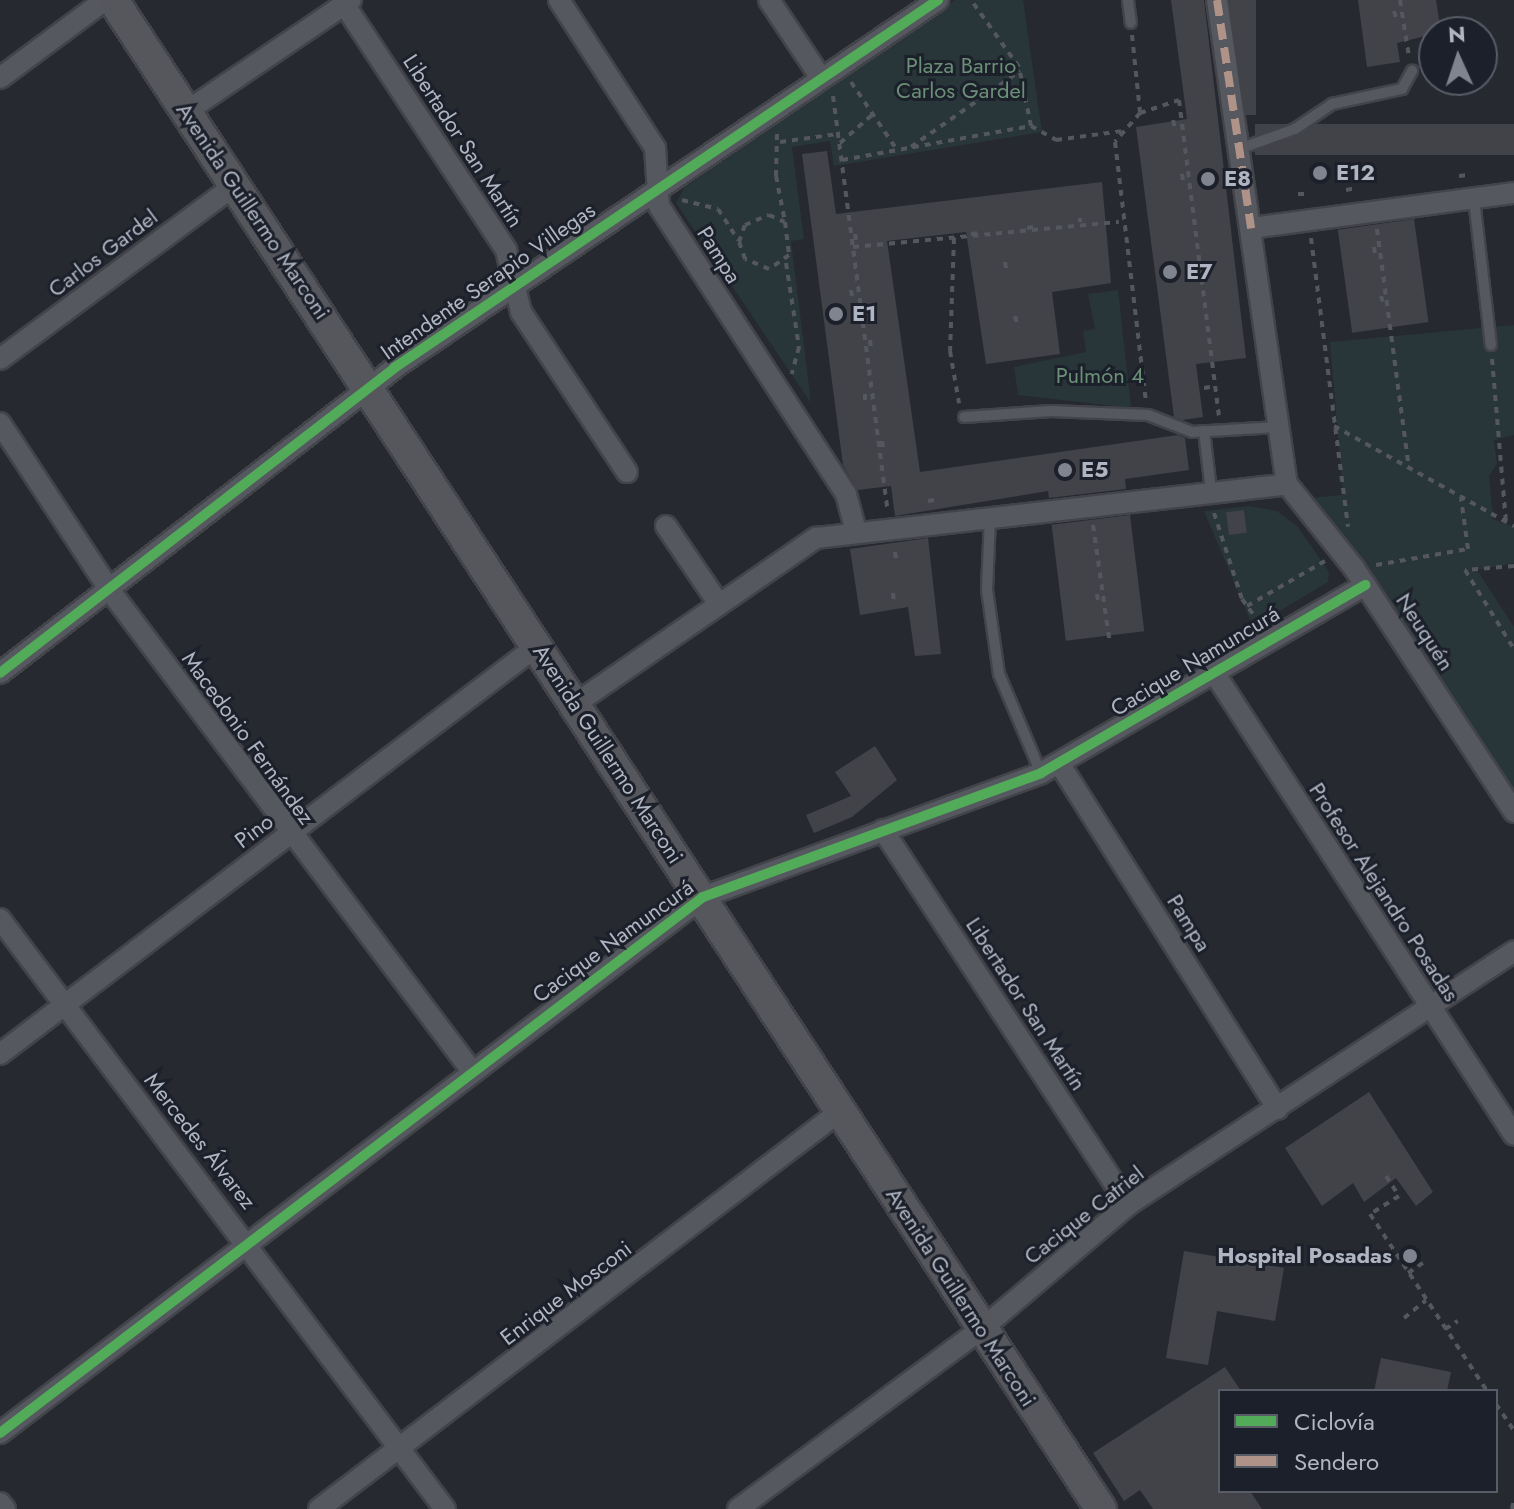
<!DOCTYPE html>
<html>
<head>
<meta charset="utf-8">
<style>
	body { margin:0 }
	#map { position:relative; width:1514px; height:1509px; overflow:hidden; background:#272930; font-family:Jost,sans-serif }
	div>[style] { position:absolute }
	.green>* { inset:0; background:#283639 }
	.building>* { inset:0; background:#414349; transform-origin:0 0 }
	.path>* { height:4px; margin-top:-2px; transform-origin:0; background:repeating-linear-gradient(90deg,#54575d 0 6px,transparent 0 12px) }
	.roads { filter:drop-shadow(2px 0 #42444a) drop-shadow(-2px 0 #42444a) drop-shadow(0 2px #42444a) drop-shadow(0 -2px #42444a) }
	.lane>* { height:10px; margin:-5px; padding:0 5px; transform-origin:5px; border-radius:5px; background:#56585f }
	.street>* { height:20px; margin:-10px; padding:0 10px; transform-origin:10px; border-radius:10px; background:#56585f }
	.secondary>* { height:30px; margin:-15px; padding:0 15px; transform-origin:15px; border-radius:15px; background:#55575d }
	.quiet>* { height:8px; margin-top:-4px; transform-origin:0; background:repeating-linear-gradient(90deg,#af9288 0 16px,transparent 0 24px) }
	.cycleway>* { height:10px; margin:-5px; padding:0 5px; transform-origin:5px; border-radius:5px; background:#51ab58 }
	.dots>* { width:22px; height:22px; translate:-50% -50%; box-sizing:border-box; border:4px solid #1b202a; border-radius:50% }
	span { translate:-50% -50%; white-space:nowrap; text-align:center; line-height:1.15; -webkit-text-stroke:6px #1b202a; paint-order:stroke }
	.park-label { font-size:22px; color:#6b8f77 }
	.street-label { font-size:22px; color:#b0b5c2 }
	.poi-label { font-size:22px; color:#b0b5c2; font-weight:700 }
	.left { translate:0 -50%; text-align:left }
	.right { translate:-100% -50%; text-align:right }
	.legend { position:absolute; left:1218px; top:1389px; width:280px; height:104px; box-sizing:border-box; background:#1b202a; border:2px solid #575c67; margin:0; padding:10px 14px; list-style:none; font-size:24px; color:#b0b5c2 }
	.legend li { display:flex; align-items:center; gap:16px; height:40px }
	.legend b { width:40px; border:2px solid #575c67 }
	.north { position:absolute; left:1418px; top:16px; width:80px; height:80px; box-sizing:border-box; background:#1b202a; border:2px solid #575c67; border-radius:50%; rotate:357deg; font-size:22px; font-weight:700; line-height:32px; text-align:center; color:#b0b5c2 }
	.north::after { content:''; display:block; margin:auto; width:28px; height:36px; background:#80848f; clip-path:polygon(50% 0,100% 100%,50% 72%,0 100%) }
</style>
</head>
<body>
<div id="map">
	<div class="green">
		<i style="clip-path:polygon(955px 0,1023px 0,1042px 132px,834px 166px,830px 141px,792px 147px,804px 239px,791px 241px,811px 403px,676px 203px,684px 188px)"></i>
		<i style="clip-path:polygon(1118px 290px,1131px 408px,1018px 395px,1014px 367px,1086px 352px,1083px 331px,1095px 329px,1088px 294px)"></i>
		<i style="clip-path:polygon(1514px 325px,1514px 435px,1494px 440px,1497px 464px,1489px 476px,1493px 519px,1514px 527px,1514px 563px,1477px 570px,1514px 627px,1514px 798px,1310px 498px,1343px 495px,1330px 342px)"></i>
		<i style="clip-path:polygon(1250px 506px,1277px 511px,1298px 527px,1329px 572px,1328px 582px,1253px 627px,1204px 511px)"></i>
	</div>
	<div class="building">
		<i style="clip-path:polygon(1171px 0,1204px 0,1246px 358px,1196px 364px,1203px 417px,1182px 420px,1174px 417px,1136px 127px,1187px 119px)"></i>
		<i style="left:1230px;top:0;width:26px;height:115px"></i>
		<i style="clip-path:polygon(1358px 0,1436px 0,1441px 32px,1397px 43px,1400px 62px,1367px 67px)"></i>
		<i style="left:1514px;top:124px;width:31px;height:259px;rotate:90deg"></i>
		<i style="clip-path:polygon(827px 151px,836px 214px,1102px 182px,1111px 283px,1052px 292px,1060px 354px,986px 364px,966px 232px,887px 241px,920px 472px,1178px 435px,1185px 438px,1189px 470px,1125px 479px,1126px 489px,1049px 498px,1048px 491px,895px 516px,891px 486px,858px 490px,843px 465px,802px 154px)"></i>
		<i style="left:1414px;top:219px;width:104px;height:77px;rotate:82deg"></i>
		<i style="left:1244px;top:510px;width:23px;height:18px;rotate:83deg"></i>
		<i style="left:1130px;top:515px;width:117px;height:79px;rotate:83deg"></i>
		<i style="clip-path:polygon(928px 538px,941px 654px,915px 656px,908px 607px,860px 615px,850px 549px)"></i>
		<i style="clip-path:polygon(875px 746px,897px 780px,852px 817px,814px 833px,806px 815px,851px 796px,835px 772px)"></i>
		<i style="clip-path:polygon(1369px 1092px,1433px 1192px,1416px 1206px,1396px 1178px,1364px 1202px,1353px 1183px,1322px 1206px,1285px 1148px)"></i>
		<i style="clip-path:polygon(1184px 1251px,1284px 1268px,1275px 1321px,1217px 1311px,1208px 1365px,1166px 1358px)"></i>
		<i style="clip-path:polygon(1381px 1358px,1451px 1372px,1447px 1391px,1374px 1391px)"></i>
		<i style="clip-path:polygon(1225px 1367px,1241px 1391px,1220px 1391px,1220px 1491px,1250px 1491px,1262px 1509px,1153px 1509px,1140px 1490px,1124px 1501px,1093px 1453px)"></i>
	</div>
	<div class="path">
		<i style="left:1400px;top:0;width:58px;rotate:81deg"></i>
		<i style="left:1394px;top:11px;width:7px;rotate:74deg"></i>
		<i style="left:1132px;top:35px;width:78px;rotate:84.1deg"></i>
		<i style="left:1140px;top:113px;width:38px;rotate:131deg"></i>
		<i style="left:1115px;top:142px;width:261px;rotate:83.2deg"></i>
		<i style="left:851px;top:82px;width:82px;rotate:55.9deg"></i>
		<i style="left:833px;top:96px;width:416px;rotate:82.5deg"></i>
		<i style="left:1140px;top:113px;width:41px;rotate:-18.4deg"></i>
		<i style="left:1179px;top:100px;width:318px;rotate:82.8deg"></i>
		<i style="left:1173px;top:120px;width:9px;rotate:77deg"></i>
		<i style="left:1031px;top:126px;width:29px;rotate:29deg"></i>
		<i style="left:1056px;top:140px;width:68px;rotate:-7.7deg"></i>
		<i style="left:777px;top:134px;width:42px;rotate:91.4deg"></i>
		<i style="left:776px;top:176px;width:47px;rotate:78.9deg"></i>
		<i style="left:785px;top:222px;width:33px;rotate:83deg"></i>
		<i style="left:789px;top:255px;width:24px;rotate:145deg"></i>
		<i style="left:769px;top:269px;width:26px;rotate:-157deg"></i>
		<i style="left:745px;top:259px;width:18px;rotate:-109deg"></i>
		<i style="left:739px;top:242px;width:18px;rotate:-71deg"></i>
		<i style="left:745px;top:225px;width:26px;rotate:-23deg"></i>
		<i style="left:769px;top:215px;width:17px;rotate:24deg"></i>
		<i style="left:780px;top:142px;width:59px;rotate:-7.9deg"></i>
		<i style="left:840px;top:143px;width:44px;rotate:-41.3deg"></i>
		<i style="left:911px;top:147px;width:133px;rotate:-34.9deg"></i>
		<i style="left:842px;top:160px;width:192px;rotate:-10.2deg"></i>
		<i style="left:1031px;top:126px;width:60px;rotate:-101.5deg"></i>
		<i style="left:1019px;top:67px;width:82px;rotate:-125.6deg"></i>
		<i style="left:1182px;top:174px;width:7px;rotate:82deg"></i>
		<i style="left:1459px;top:176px;width:9px;rotate:-6deg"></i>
		<i style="left:1346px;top:190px;width:10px;rotate:-11deg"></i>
		<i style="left:1298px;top:194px;width:9px"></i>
		<i style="left:682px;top:200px;width:37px;rotate:14deg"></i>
		<i style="left:718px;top:209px;width:37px;rotate:57deg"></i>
		<i style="left:1078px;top:220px;width:4px"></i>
		<i style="left:1027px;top:228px;width:8px;rotate:-7deg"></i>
		<i style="left:1377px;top:229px;width:242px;rotate:82.4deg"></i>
		<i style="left:855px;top:234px;width:6px;rotate:81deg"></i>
		<i style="left:971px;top:234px;width:9px;rotate:-6deg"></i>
		<i style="left:954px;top:238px;width:113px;rotate:92deg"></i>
		<i style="left:950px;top:351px;width:53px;rotate:80.2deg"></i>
		<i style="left:1311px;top:238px;width:291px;rotate:82.7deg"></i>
		<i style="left:853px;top:247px;width:267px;rotate:-5.4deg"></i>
		<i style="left:1374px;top:247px;width:8px;rotate:83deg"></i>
		<i style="left:1005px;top:262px;width:12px;rotate:81deg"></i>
		<i style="left:786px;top:263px;width:85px;rotate:81.2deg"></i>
		<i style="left:799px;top:347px;width:28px;rotate:105deg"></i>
		<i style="left:851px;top:290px;width:6px;rotate:81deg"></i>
		<i style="left:1381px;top:296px;width:9px;rotate:72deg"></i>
		<i style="left:1015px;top:316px;width:12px;rotate:76deg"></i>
		<i style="left:870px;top:340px;width:9px;rotate:84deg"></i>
		<i style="left:1492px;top:359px;width:164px;rotate:85.1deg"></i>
		<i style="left:1204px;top:388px;width:6px;rotate:-9deg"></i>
		<i style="left:865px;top:394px;width:7px;rotate:90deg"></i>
		<i style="left:1334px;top:426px;width:206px;rotate:29.1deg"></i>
		<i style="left:882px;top:441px;width:7px;rotate:82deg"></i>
		<i style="left:928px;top:501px;width:11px;rotate:-10deg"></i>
		<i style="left:1214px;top:513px;width:90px;rotate:72deg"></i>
		<i style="left:1242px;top:599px;width:31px;rotate:54deg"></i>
		<i style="left:1093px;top:525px;width:120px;rotate:81.9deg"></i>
		<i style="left:895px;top:552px;width:12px;rotate:81deg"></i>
		<i style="left:1376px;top:565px;width:93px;rotate:-9.9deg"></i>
		<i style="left:1468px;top:549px;width:51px;rotate:-97.8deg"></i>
		<i style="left:1514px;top:566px;width:49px;rotate:175.3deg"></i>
		<i style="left:1465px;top:570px;width:93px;rotate:58.2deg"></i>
		<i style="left:893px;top:593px;width:10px;rotate:84deg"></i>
		<i style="left:1097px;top:594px;width:6px;rotate:81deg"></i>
		<i style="left:1247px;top:606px;width:90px;rotate:-30deg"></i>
		<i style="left:1386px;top:1176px;width:24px;rotate:57deg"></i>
		<i style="left:1399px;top:1196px;width:34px;rotate:148deg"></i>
		<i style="left:1370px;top:1214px;width:212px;rotate:56.5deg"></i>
		<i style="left:1408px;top:1273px;width:18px;rotate:-34deg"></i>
		<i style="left:1404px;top:1318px;width:28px;rotate:-39deg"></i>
		<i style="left:1445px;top:1329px;width:15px;rotate:-32deg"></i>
		<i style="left:1496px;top:1404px;width:32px;rotate:56deg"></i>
		<i style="left:1512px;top:1509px;width:10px;rotate:-79deg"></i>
	</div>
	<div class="roads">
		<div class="lane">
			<i style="left:1128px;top:0;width:23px;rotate:83deg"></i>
			<i style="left:1239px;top:149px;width:59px;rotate:-19.7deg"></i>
			<i style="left:1295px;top:129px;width:45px;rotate:-34deg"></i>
			<i style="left:1332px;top:104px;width:72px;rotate:-12.1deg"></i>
			<i style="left:1402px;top:89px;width:21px;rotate:-61deg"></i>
			<i style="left:1474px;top:199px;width:147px;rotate:83.4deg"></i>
			<i style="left:964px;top:417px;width:87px;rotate:-3.9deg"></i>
			<i style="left:1051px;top:411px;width:97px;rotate:2.4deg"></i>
			<i style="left:1148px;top:415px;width:47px;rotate:21.1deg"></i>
			<i style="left:1192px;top:432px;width:86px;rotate:-3.3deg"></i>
			<i style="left:1204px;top:431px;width:60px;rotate:83.3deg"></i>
			<i style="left:990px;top:518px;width:72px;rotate:92.4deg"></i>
			<i style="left:987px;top:590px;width:85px;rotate:81.9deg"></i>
			<i style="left:999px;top:674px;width:108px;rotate:67deg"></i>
		</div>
		<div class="street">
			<i style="left:559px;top:0;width:176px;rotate:57deg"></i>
			<i style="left:655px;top:148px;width:58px;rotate:86.1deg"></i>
			<i style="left:659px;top:206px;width:343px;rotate:57deg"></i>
			<i style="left:846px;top:494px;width:38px;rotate:75deg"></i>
			<i style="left:769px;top:0;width:94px;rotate:56.3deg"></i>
			<i style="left:1217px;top:0;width:489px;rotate:81.8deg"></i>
			<i style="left:1287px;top:484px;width:107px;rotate:51.4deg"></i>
			<i style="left:1354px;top:568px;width:292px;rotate:56.7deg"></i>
			<i style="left:344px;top:4px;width:295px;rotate:56.6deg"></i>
			<i style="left:506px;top:250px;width:64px;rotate:76.4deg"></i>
			<i style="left:521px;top:312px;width:192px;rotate:56.5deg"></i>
			<i style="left:0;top:78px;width:131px;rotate:-36.6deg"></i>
			<i style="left:187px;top:111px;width:198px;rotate:-34.1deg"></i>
			<i style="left:1251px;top:228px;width:265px;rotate:-7.6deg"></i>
			<i style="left:0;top:359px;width:291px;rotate:-36.5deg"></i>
			<i style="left:0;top:423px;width:202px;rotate:56.7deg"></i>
			<i style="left:111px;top:592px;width:600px;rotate:53deg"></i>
			<i style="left:666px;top:526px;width:91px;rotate:55.8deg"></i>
			<i style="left:0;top:673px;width:498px;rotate:-37.7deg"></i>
			<i style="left:394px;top:368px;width:657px;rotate:-34.08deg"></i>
			<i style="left:1215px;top:674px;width:549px;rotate:57.03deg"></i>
			<i style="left:575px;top:704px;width:293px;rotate:-34.6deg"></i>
			<i style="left:816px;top:538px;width:474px;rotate:-6.5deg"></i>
			<i style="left:1059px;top:763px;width:409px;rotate:57.7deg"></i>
			<i style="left:883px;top:830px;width:448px;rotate:56.8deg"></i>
			<i style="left:0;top:919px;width:739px;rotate:52.98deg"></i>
			<i style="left:0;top:1054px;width:674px;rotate:-37.23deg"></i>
			<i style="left:0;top:1433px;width:884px;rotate:-37.32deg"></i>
			<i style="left:703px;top:897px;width:360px;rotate:-20.1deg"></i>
			<i style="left:1041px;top:773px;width:375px;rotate:-30.1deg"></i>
			<i style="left:0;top:1503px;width:8px;rotate:50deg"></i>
			<i style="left:319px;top:1509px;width:654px;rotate:-37.36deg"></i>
			<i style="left:738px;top:1509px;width:305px;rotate:-36.5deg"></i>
			<i style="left:983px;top:1328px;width:190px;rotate:-40.3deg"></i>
			<i style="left:1128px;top:1205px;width:462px;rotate:-33.3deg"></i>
		</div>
		<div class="secondary">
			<i style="left:113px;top:0;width:1804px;rotate:56.79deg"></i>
		</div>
	</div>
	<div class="quiet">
		<i style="left:1217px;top:0;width:231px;rotate:81.5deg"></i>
	</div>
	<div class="cycleway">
		<i style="left:0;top:673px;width:498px;rotate:-37.7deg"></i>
		<i style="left:394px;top:368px;width:657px;rotate:-34.08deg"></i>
		<i style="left:0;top:1433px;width:884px;rotate:-37.32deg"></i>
		<i style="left:703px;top:897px;width:360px;rotate:-20.1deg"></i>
		<i style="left:1041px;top:773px;width:375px;rotate:-30.1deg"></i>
	</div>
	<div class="dots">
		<i style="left:1320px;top:173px;background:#80848f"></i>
		<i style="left:1208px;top:179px;background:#80848f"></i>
		<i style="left:1170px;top:272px;background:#80848f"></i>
		<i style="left:836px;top:314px;background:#80848f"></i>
		<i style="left:1065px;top:470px;background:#80848f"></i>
		<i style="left:1410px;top:1256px;background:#80848f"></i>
	</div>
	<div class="park-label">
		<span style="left:961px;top:78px">Plaza Barrio<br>Carlos Gardel</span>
		<span style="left:1100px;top:376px">Pulmón 4</span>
	</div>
	<div class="street-label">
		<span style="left:463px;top:141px;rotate:57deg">Libertador San Martín</span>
		<span style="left:253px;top:211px;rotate:56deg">Avenida Guillermo Marconi</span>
		<span style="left:103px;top:253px;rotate:-37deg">Carlos Gardel</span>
		<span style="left:719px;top:255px;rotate:58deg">Pampa</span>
		<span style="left:488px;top:281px;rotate:-35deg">Intendente Serapio Villegas</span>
		<span style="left:1425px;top:632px;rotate:57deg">Neuquén</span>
		<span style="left:1195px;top:661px;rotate:-31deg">Cacique Namuncurá</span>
		<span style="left:248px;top:738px;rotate:54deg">Macedonio Fernández</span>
		<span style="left:608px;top:754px;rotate:57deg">Avenida Guillermo Marconi</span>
		<span style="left:254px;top:831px;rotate:-37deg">Pino</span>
		<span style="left:1384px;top:892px;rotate:57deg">Profesor Alejandro Posadas</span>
		<span style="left:1189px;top:923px;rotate:58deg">Pampa</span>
		<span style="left:613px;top:941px;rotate:-36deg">Cacique Namuncurá</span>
		<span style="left:1026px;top:1004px;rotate:57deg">Libertador San Martín</span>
		<span style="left:200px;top:1141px;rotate:52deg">Mercedes Álvarez</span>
		<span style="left:1084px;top:1215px;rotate:-38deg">Cacique Catriel</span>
		<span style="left:566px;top:1293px;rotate:-37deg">Enrique Mosconi</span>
		<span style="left:961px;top:1297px;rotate:57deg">Avenida Guillermo Marconi</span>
	</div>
	<div class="poi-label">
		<span class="left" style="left:1336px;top:173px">E12</span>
		<span class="left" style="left:1224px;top:179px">E8</span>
		<span class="left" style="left:1186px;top:272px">E7</span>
		<span class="left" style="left:852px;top:314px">E1</span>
		<span class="left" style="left:1081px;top:470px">E5</span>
		<span class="right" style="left:1392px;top:1256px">Hospital Posadas</span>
	</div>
	<ul class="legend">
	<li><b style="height:10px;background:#51ab58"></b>Ciclovía</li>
	<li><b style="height:10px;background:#af9288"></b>Sendero</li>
	</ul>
	<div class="north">N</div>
</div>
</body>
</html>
